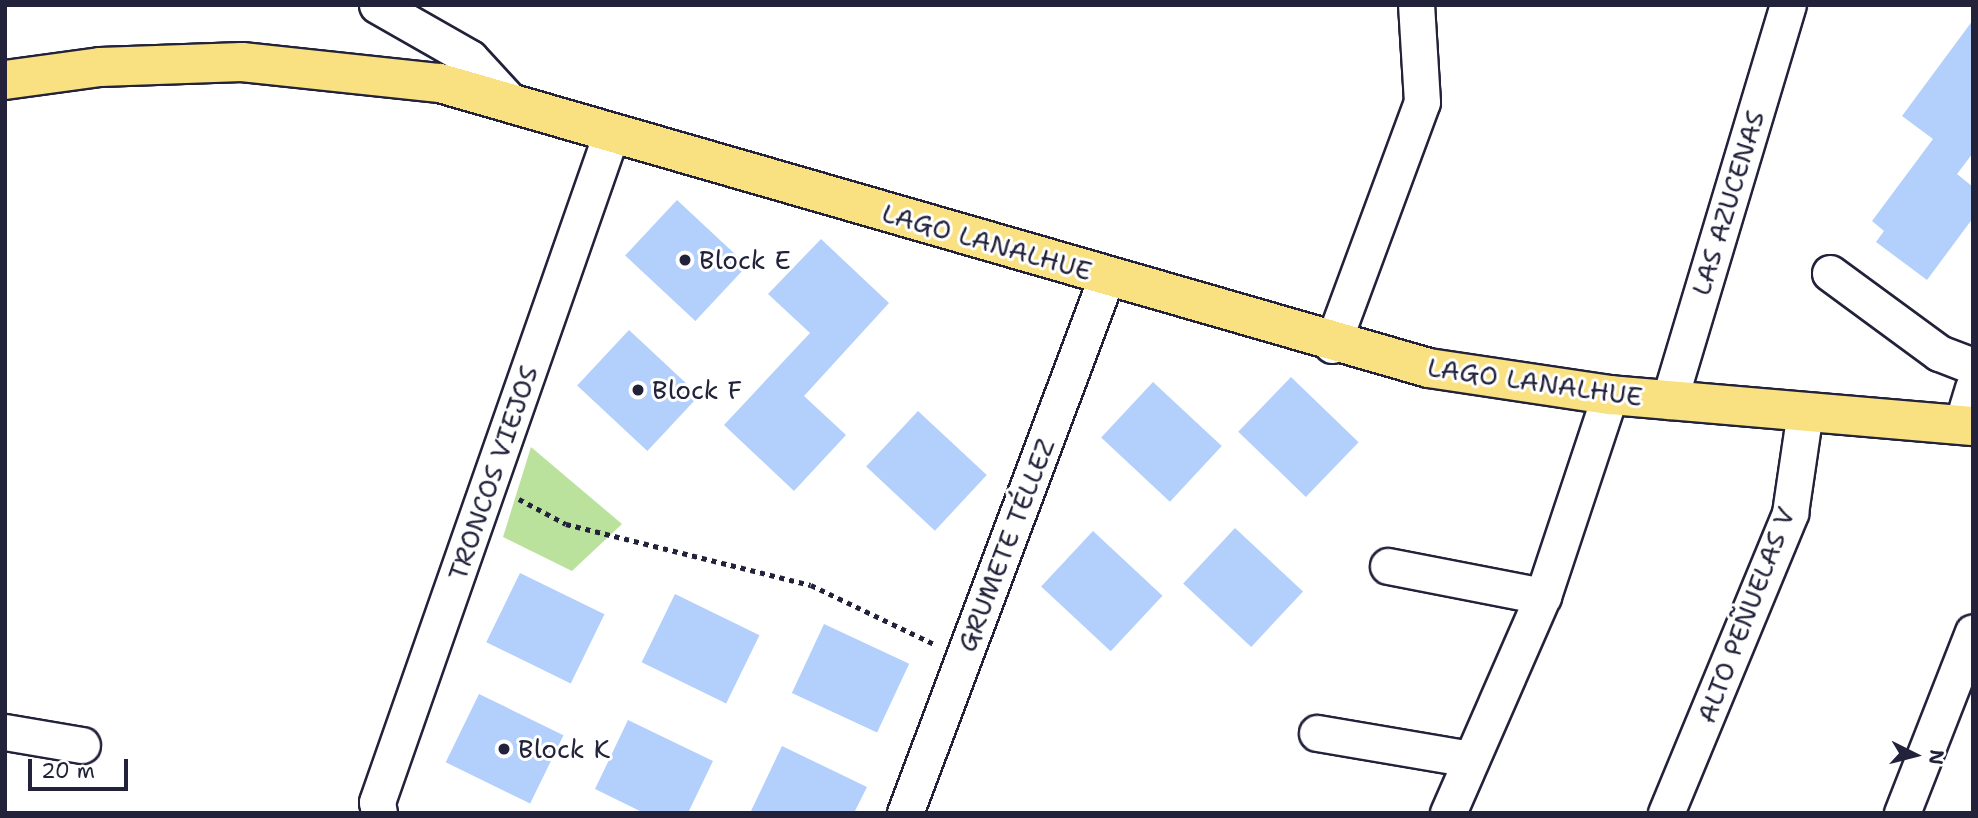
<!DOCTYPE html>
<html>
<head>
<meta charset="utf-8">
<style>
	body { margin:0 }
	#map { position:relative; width:1978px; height:818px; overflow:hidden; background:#fff; font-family:"Shantell Sans",sans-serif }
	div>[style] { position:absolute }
	.green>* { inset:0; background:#bbe29d }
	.building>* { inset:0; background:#b3cffc; transform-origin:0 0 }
	.path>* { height:4.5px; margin-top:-2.25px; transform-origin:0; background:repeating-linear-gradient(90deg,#22223b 0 5px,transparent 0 10px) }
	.roads { filter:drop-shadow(2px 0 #22223b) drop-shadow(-2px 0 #22223b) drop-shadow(0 2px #22223b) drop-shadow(0 -2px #22223b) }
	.minor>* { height:35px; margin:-17.5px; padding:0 17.5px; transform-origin:17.5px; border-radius:17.5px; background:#fff }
	.major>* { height:38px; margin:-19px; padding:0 19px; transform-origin:19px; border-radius:19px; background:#f9e181 }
	.dots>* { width:19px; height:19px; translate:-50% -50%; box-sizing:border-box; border:4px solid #fff; border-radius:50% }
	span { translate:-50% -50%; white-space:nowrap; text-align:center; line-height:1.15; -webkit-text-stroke:6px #fff; paint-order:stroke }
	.street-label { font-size:26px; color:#22223b }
	.poi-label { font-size:26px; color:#22223b }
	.left { translate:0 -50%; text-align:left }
	.frame { position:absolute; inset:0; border:7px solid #22223b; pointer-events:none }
	.north { position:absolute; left:1880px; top:720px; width:70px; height:70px; -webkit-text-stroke:5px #fff; paint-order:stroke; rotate:96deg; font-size:19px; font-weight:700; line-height:28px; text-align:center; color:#22223b }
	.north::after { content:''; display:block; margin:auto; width:24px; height:32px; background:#22223b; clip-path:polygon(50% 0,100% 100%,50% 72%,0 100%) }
	.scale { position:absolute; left:28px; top:759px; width:100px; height:32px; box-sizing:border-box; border:4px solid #22223b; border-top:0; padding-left:9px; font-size:21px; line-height:24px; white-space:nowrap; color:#22223b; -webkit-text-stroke:5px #fff; paint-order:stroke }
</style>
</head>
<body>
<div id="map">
	<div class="green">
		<i style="clip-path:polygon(531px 447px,622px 524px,572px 571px,503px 537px)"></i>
	</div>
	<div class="building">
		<i style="clip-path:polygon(1973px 20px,1973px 153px,1957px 174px,1973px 187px,1973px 218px,1927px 280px,1876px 242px,1884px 231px,1872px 221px,1933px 139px,1902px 116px)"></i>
		<i style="left:677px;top:200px;width:96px;height:76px;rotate:43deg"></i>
		<i style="clip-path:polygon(821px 239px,889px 303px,804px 396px,846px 435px,794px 491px,724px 425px,810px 333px,768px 294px)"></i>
		<i style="left:629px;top:330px;width:96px;height:76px;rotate:43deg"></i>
		<i style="left:1291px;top:377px;width:94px;height:76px;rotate:44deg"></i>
		<i style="left:1153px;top:382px;width:94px;height:76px;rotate:43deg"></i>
		<i style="left:918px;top:411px;width:94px;height:76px;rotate:43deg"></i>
		<i style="left:1235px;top:528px;width:93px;height:76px;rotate:43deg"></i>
		<i style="left:1093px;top:531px;width:95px;height:76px;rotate:43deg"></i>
		<i style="left:520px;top:573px;width:94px;height:77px;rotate:26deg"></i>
		<i style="left:675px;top:594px;width:94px;height:76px;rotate:26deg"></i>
		<i style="left:824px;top:624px;width:94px;height:76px;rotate:25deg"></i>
		<i style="left:479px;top:694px;width:94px;height:76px;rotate:26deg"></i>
		<i style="clip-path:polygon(628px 720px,713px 761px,688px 813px,644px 813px,595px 789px)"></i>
		<i style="clip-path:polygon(782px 746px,867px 787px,854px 813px,750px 813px)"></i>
	</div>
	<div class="path">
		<i style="left:519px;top:499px;width:53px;rotate:28deg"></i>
		<i style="left:566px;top:524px;width:252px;rotate:14deg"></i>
		<i style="left:811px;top:585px;width:136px;rotate:25.6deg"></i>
	</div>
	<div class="roads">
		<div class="minor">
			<i style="left:377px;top:5px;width:107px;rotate:29.7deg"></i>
			<i style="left:470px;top:58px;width:52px;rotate:47.4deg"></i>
			<i style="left:1830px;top:273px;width:135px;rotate:36.3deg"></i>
			<i style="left:1939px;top:353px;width:36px;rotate:21deg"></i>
			<i style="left:1332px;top:345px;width:259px;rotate:-69.7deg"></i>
			<i style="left:1422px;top:102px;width:97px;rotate:-93.5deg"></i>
			<i style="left:1669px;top:401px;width:413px;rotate:-73.3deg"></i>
			<i style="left:1962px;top:424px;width:38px;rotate:-73deg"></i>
			<i style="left:1388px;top:566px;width:158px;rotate:11deg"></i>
			<i style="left:5px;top:732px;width:78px;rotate:9.6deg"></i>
			<i style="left:1317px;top:733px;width:156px;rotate:9.6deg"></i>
			<i style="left:379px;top:813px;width:11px;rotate:-100deg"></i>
			<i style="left:377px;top:802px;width:708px;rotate:-70.69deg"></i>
			<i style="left:905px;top:813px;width:574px;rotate:-69.39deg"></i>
			<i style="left:1448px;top:813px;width:237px;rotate:-66.4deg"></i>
			<i style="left:1543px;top:596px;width:212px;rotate:-71.6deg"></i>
			<i style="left:1666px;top:813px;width:325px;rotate:-67.5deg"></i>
			<i style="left:1790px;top:513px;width:103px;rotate:-81.6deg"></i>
			<i style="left:1902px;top:813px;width:194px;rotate:-68.6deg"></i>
		</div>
		<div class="major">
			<i style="left:5px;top:80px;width:96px;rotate:-7.8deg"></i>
			<i style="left:100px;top:67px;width:142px;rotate:-2deg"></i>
			<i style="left:242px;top:62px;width:199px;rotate:6.1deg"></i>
			<i style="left:440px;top:83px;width:1029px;rotate:16.08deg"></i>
			<i style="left:1429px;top:368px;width:183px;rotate:8.5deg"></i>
			<i style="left:1610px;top:395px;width:364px;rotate:4.9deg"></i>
		</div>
	</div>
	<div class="dots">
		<i style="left:685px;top:260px;background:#22223b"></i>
		<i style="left:638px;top:390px;background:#22223b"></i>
		<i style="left:504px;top:749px;background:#22223b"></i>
	</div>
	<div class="street-label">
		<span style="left:1728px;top:203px;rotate:-73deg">LAS AZUCENAS</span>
		<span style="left:987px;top:242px;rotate:16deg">LAGO LANALHUE</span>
		<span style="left:1535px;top:382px;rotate:8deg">LAGO LANALHUE</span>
		<span style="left:493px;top:473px;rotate:-71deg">TRONCOS VIEJOS</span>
		<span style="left:1006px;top:545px;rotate:-69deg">GRUMETE TÉLLEZ</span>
		<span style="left:1746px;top:615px;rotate:-69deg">ALTO PEÑUELAS V</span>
	</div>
	<div class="poi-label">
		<span class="left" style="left:699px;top:260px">Block E</span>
		<span class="left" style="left:652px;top:390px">Block F</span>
		<span class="left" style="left:518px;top:749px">Block K</span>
	</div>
	<div class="frame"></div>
	<div class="north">N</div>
	<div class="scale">20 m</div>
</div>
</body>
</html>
